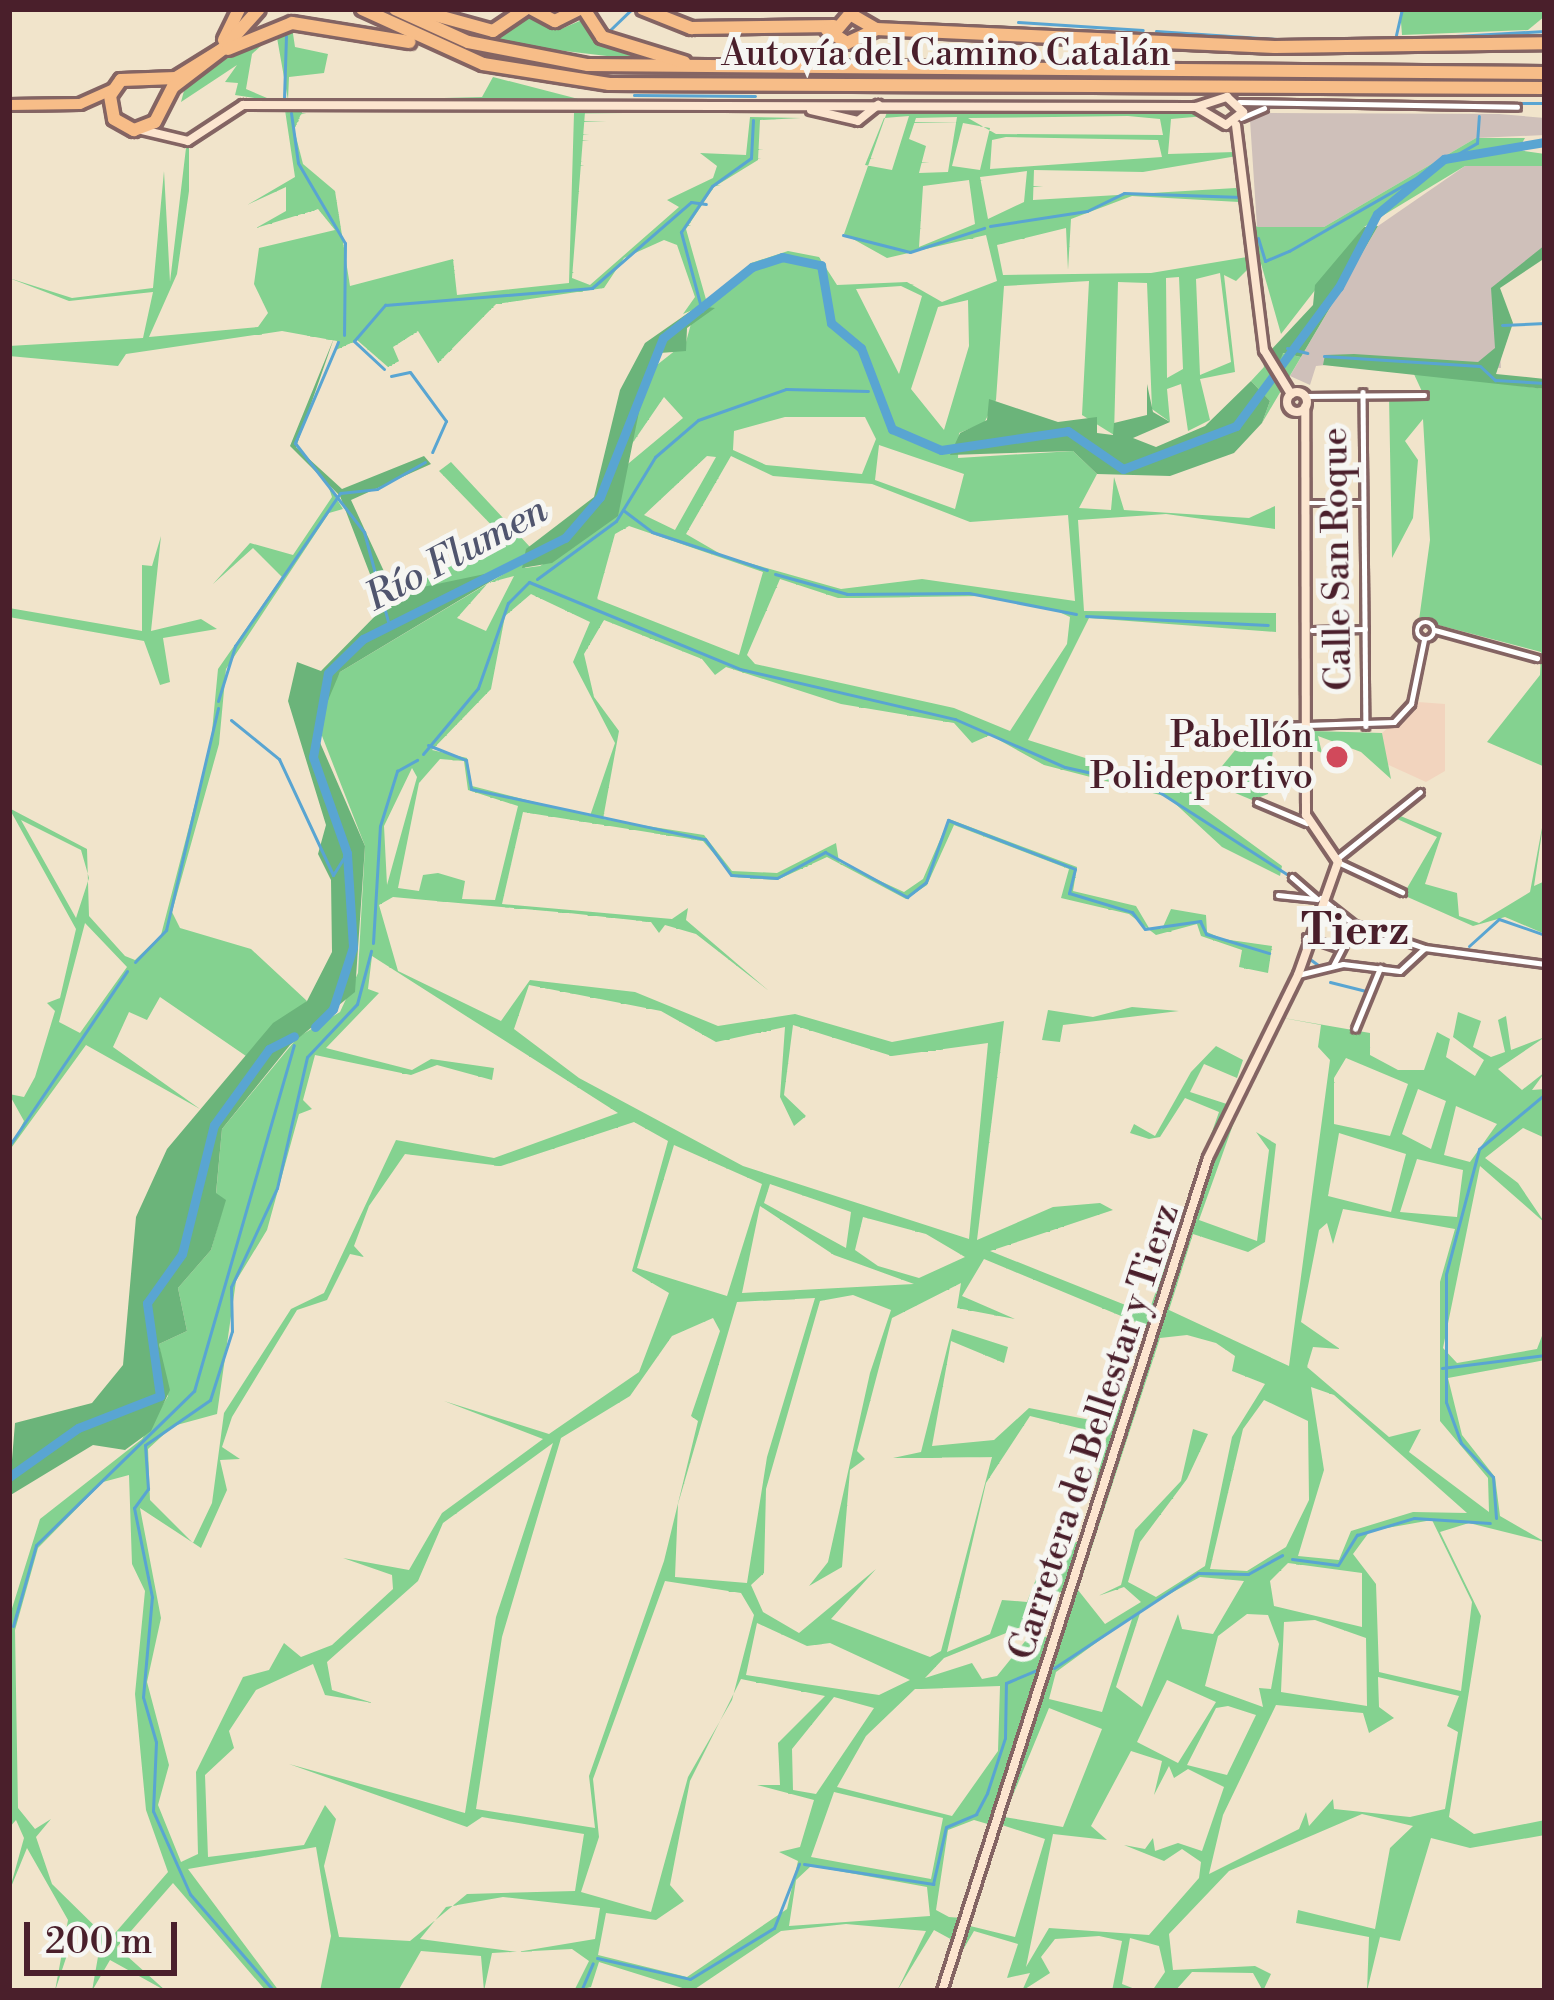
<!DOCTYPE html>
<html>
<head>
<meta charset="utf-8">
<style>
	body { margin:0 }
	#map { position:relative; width:1554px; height:2000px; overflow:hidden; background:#f1e4cb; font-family:"Libre Bodoni",serif }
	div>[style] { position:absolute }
	.built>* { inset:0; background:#f2d4be }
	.industrial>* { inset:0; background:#cfc0ba }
	.green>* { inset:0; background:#84d290 }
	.forest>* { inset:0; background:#6bb47a }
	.stream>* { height:3px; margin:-1.5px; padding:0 1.5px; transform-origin:1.5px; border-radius:1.5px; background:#59a5d2 }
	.river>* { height:9px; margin:-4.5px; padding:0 4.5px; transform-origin:4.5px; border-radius:4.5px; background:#59a5d2 }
	.roads { filter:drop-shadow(3px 0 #846463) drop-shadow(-3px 0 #846463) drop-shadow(0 3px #846463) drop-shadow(0 -3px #846463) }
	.street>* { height:4.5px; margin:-2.25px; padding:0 2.25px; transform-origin:2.25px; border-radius:2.25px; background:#fff }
	.street>.ring { margin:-2.25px; padding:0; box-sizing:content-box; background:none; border:4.5px solid #fff; border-radius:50% }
	.secondary>* { height:8px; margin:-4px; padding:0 4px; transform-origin:4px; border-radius:4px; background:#fce5cf }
	.secondary>.ring { margin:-4px; padding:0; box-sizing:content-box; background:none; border:8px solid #fce5cf; border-radius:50% }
	.primary>* { height:10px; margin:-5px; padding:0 5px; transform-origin:5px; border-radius:5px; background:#f7bd88 }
	.highway>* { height:12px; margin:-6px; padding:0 6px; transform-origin:6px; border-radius:6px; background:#f7bd88 }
	.dots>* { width:33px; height:33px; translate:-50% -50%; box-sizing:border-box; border:6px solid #f6f6f2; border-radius:50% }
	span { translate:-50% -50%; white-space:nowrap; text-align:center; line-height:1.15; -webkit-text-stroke:10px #f6f6f2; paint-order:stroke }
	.street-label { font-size:36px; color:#4a1f2b }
	.poi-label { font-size:36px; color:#4a1f2b }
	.right { translate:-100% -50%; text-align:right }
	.water-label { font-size:39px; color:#50556e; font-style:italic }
	.quarter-label { font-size:42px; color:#4a1f2b; font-weight:700 }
	.frame { position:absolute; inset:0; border:12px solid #4a1f2b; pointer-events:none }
	.scale { position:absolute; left:24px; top:1922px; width:153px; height:54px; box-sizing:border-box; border:6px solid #4a1f2b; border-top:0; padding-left:15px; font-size:36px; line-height:42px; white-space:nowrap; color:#4a1f2b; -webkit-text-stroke:9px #f6f6f2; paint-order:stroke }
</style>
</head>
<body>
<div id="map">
	<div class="built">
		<i style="clip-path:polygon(1418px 702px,1445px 704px,1445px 771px,1426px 782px,1380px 761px,1382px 733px)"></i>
	</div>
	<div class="industrial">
		<i style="clip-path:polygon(1259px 113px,1499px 114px,1545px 118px,1545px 135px,1476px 138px,1324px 227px,1257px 227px,1250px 120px)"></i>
		<i style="clip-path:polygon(1465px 166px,1545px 166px,1545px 247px,1496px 288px,1501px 368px,1356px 362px,1316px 366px,1310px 385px,1290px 376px,1378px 226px)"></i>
	</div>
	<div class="green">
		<i style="clip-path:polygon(1400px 9px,1545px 9px,1545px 16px,1528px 30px,1402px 35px)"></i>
		<i style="clip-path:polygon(530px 14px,561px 29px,582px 20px,602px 45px,649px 61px,497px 43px,436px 22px,497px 37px)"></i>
		<i style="clip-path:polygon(292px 27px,295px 47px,328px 54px,324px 73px,289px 77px,288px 100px,276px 32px,252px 54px,246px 89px,274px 101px,235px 95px,238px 83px,225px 82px,237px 65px,181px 102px,185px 87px,253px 40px)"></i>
		<i style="clip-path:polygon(493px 77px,590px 102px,328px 101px,482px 97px)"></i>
		<i style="clip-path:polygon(evenodd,285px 110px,303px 110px,294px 129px,303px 164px,335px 191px,350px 286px,453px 259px,457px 295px,569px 283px,574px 113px,585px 112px,572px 278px,590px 285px,679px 207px,667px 200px,713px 178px,717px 166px,700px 153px,746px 155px,750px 117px,801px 118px,760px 120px,758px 160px,714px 187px,686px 229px,707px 303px,751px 263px,788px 251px,819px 257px,837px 285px,907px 282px,942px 302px,997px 281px,986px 235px,887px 258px,844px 234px,887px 112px,1196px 111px,1205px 116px,1171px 119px,1168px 154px,1235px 152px,1237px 156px,1143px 172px,1034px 170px,1033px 200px,1236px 188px,1257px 227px,1324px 227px,1476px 138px,1525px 138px,1518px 150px,1545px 154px,1545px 166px,1465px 166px,1364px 227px,1281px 334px,1260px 260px,1271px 357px,1278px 366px,1282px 353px,1301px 357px,1262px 423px,1270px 401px,1251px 381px,1264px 367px,1249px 268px,1236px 281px,1224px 275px,1235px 372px,1200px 379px,1210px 420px,1188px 431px,1181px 384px,1167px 389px,1170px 422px,1152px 409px,1147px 283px,1118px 282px,1114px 435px,1082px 415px,1089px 281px,1004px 286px,996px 400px,984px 423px,959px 433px,958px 458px,1073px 451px,1097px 474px,1079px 508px,1111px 510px,1114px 477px,1124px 510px,1249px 518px,1275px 506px,1275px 529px,1166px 514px,1078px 520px,1084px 611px,1276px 613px,1276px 632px,1089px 618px,1028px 740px,1203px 795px,1199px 805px,1282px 866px,1280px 876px,1222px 847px,1168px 797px,1044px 765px,990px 735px,972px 743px,954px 723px,841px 704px,726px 667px,715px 675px,702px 659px,604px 620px,584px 654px,594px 697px,619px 731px,603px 819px,704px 835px,732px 871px,777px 873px,836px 843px,839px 862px,904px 892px,923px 879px,949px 819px,1077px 867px,1073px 891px,1136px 906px,1149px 928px,1162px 929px,1171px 909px,1206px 915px,1207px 932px,1223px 939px,1272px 946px,1268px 973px,1239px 967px,1242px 950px,1201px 936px,1197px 924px,1156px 935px,1129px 914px,1061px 898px,1069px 869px,954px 825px,927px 885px,906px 899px,827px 857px,777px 880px,734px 877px,703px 841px,523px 812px,502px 904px,672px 919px,688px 908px,686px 920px,769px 991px,696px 934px,665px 925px,659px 933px,651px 922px,569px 913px,393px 897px,379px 905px,398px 971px,501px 1021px,530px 980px,635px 992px,718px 1026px,795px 1014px,892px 1042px,1004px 1021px,977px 1240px,1053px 1207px,1100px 1203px,1113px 1210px,990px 1251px,1148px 1314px,1219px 1112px,1185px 1098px,1160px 1137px,1149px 1139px,1130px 1133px,1134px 1124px,1155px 1136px,1191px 1072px,1216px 1046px,1243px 1060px,1237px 1078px,1204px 1064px,1190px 1092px,1239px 1108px,1199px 1220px,1257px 1241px,1269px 1150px,1256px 1132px,1276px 1144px,1265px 1242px,1248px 1252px,1193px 1234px,1169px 1310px,1289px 1366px,1330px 1060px,1318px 1047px,1321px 1025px,1272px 1016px,1370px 1033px,1370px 1055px,1398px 1070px,1424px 1070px,1437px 1032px,1450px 1039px,1446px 1057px,1475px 1076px,1484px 1060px,1453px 1037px,1458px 1012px,1481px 1021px,1473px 1047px,1491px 1057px,1505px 1052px,1498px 1020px,1506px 1016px,1511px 1050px,1545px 1037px,1498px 1069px,1522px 1090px,1545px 1072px,1532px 1090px,1545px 1089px,1545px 1138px,1523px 1128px,1485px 1158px,1518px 1183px,1545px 1223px,1480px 1166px,1443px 1348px,1457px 1363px,1537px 1349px,1545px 1328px,1545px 1360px,1448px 1378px,1462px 1435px,1495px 1477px,1500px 1516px,1545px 1542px,1469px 1523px,1440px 1532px,1481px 1616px,1449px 1817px,1474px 1834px,1545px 1820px,1545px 1835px,1470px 1848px,1431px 1838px,1400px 1941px,1380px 1937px,1367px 1991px,1369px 1937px,1296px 1923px,1298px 1910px,1375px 1929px,1390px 1848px,1413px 1826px,1362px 1814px,1229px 1871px,1169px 1934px,1173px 1970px,1255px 1966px,1271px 1974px,1263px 1991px,1253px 1973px,1192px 1972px,1175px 1991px,1152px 1991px,1165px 1972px,1159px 1946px,1130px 1938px,1122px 1984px,1140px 1991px,1112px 1991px,1122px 1941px,1099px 1936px,1055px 1939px,1041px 1957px,1050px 1973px,1022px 1991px,1030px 1973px,1007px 1978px,1018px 1944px,974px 1931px,939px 1991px,956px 1942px,934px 1930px,897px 1991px,926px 1931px,846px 1924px,781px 1931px,692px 1991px,599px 1962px,591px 1987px,574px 1991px,589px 1961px,572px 1949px,492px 1953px,484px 1991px,481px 1956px,421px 1951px,398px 1991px,320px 1991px,331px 1936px,316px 1847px,188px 1869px,279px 1991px,266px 1991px,173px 1883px,117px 1947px,166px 1991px,110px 1960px,92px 1991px,99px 1951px,75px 1931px,55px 1991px,68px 1920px,27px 1848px,9px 1892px,24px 1838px,16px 1820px,9px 1828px,9px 1618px,40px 1519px,142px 1439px,168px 1396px,159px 1344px,187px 1331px,178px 1288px,211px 1250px,225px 1200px,216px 1194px,222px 1129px,298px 1037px,340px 1012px,358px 973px,365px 846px,315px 718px,340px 672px,512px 569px,455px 588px,410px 587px,503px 537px,439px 471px,451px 462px,530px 547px,525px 568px,540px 566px,598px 529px,623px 468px,683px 418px,664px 397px,625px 454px,648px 372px,686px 342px,695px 309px,683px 314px,695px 297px,677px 245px,664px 240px,624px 258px,604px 288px,496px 304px,438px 363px,418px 331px,393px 347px,399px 361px,388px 367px,357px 340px,336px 350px,337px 341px,282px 331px,126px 354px,118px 366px,9px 356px,9px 346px,143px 338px,153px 292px,69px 301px,9px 278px,72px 298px,153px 288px,164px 171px,170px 282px,186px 148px,159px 139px,189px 144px,189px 191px,177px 274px,149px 337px,258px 327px,268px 313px,254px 284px,259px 248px,335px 230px,318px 209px,256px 228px,286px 211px,286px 187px,247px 205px,295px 177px,285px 110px,909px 116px,892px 170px,865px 165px,884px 118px,909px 116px,285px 110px,1128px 116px,1160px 119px,1163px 135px,996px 134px,968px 118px,1128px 116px,285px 110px,957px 117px,948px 172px,919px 173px,926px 146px,909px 139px,916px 118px,957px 117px,285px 110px,963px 123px,990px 128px,980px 170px,952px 166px,963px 123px,285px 110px,1006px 137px,1158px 140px,1162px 157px,990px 169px,992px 140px,1006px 137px,285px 110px,1027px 171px,1024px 202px,988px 219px,980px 177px,1027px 171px,285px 110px,969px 180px,975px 224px,919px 247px,923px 186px,969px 180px,285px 110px,1132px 196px,1239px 202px,1247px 257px,1151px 273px,1003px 275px,997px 245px,1066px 228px,1068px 270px,1071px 219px,1132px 196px,285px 110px,1220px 273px,1231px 362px,1200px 375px,1196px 279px,1220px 273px,285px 110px,1179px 277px,1183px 369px,1167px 378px,1166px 278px,1179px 277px,285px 110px,901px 286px,922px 296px,899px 374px,856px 289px,901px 286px,285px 110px,968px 300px,969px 346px,944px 430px,911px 389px,938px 307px,968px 300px,285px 110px,785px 417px,865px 417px,876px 439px,862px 474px,766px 465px,733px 450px,734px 431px,785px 417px,285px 110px,879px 445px,964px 474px,955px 509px,875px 480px,879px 445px,285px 110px,707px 456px,716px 457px,675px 530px,644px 515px,707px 456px,285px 110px,731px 456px,773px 476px,872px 484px,970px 522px,1068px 515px,1075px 601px,922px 579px,841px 589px,724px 556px,686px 534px,731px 456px,285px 110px,629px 526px,763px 572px,739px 655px,597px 599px,615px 534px,629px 526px,285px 110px,514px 576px,486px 631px,457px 618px,488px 583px,514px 576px,285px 110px,780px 579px,838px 598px,984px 596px,1057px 611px,1070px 617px,1067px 644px,1010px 731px,954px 708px,755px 664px,747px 655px,780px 579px,285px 110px,531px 594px,590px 622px,573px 662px,615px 743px,590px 816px,472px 786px,467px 758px,432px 750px,491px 689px,505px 616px,531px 594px,285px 110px,440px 759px,464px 761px,468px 790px,518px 806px,495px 900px,462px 899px,465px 881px,438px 873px,423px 875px,419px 891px,398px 888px,419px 783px,440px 759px,285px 110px,412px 768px,417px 777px,387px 885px,384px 826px,412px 768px,285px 110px,372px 956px,618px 1113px,494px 1158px,396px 1140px,324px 1293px,291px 1309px,224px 1413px,212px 1503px,193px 1543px,150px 1500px,148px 1449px,173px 1426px,217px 1414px,236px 1281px,267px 1230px,299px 1114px,312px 1109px,303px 1100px,315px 1055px,411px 1075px,437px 1065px,492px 1080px,494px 1068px,431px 1059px,412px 1070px,326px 1048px,379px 993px,368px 989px,372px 956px,285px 110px,529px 985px,661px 1011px,716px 1042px,785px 1027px,780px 1097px,794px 1126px,806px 1116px,784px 1095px,793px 1025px,892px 1056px,988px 1043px,969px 1239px,743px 1166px,579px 1078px,514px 1029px,529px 985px,285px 110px,1346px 1058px,1408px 1084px,1390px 1136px,1334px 1124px,1334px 1078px,1346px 1058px,285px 110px,1418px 1089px,1446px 1101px,1431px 1149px,1402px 1134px,1418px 1089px,285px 110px,1456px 1106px,1497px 1124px,1470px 1162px,1444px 1155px,1456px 1106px,285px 110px,634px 1122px,668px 1141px,632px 1271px,669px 1293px,639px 1372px,549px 1434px,444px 1401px,543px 1439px,442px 1513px,409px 1570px,343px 1558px,392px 1575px,393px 1589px,332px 1645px,301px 1657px,284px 1643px,269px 1670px,243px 1677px,196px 1772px,198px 1854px,181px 1862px,158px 1805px,169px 1765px,147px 1682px,161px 1618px,140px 1508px,201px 1548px,227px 1490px,220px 1460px,240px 1459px,222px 1447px,232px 1417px,297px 1310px,327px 1300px,350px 1254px,364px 1257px,354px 1246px,369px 1206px,405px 1154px,501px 1166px,634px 1122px,285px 110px,1339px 1133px,1406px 1154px,1391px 1212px,1328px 1196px,1339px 1133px,285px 110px,674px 1145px,762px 1184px,727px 1296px,637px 1268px,674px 1145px,285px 110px,1417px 1159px,1463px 1170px,1457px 1217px,1400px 1212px,1417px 1159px,285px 110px,770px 1184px,851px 1212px,846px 1248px,764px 1203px,770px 1184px,285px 110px,760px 1206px,834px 1255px,914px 1284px,742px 1293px,760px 1206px,285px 110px,1343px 1209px,1455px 1229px,1440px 1282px,1440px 1421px,1488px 1478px,1489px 1512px,1409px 1452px,1421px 1429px,1389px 1437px,1307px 1367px,1313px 1347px,1340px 1349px,1301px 1322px,1319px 1230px,1327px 1223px,1333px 1244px,1343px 1209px,285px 110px,863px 1217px,926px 1234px,965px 1257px,919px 1278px,878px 1266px,855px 1250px,863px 1217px,285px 110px,984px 1259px,1150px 1328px,1111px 1424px,1029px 1408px,994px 1440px,932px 1446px,951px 1341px,1004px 1363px,1008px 1347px,952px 1329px,921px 1452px,893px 1458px,992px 1457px,941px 1651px,930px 1657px,831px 1619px,876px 1569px,799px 1633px,763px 1612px,751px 1585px,764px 1573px,766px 1489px,820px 1301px,853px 1295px,891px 1310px,870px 1373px,828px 1562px,809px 1586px,842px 1567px,850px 1470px,865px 1459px,857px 1451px,892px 1318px,961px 1283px,957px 1308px,1015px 1319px,962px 1296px,984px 1259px,285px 110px,815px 1298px,767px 1457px,747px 1583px,675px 1577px,678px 1504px,737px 1302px,815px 1298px,285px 110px,713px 1318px,720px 1331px,691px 1416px,698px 1421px,664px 1561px,589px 1776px,595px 1828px,476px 1809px,502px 1637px,561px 1438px,630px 1396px,672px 1336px,713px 1318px,285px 110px,1187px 1335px,1216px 1343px,1235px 1356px,1232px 1371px,1265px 1384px,1232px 1437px,1205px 1566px,1156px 1597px,1128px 1582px,1140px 1542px,1187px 1479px,1208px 1434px,1193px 1429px,1181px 1481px,1135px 1530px,1121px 1585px,1098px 1596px,1124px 1587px,1141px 1602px,1105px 1624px,1078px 1590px,1160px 1338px,1187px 1335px,285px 110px,1311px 1387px,1334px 1395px,1467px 1513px,1413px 1512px,1351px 1531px,1339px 1560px,1298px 1556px,1324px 1470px,1311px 1387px,285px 110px,1264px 1400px,1308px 1421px,1309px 1500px,1286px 1547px,1247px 1571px,1210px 1569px,1243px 1429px,1264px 1400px,285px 110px,1030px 1416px,1107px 1435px,1083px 1539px,1045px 1556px,1027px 1602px,1002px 1600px,990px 1634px,947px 1652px,986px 1483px,1030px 1416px,285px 110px,553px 1443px,496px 1617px,465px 1813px,289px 1764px,467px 1827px,482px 1817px,584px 1834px,575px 1891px,467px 1894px,410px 1941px,339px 1937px,324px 1866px,336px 1819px,325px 1805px,304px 1845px,208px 1857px,205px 1775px,234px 1748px,229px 1731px,256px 1690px,313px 1664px,325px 1695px,373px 1703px,332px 1690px,327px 1662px,418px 1581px,443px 1523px,553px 1443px,285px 110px,129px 1475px,132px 1564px,145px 1591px,135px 1694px,146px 1810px,168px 1872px,109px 1940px,52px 1884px,36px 1837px,51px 1819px,35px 1829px,18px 1808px,15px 1630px,38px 1548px,103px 1482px,129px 1475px,285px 110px,1432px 1520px,1472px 1602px,1461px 1691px,1379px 1672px,1376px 1584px,1353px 1554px,1370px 1531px,1432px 1520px,285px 110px,1288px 1563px,1362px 1573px,1362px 1627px,1274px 1606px,1270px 1581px,1288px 1563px,285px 110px,1200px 1577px,1244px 1581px,1213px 1634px,1182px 1629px,1178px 1614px,1142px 1707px,1116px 1687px,1141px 1610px,1200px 1577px,285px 110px,665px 1581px,741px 1593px,754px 1615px,732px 1700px,688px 1777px,651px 1912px,581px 1892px,599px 1837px,593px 1779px,665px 1581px,285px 110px,1067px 1592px,1052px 1636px,1027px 1639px,997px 1676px,982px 1679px,972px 1663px,925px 1678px,944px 1658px,1021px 1627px,1048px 1593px,1067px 1592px,285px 110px,1247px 1614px,1268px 1615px,1279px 1644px,1271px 1689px,1259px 1688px,1263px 1707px,1205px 1686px,1218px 1636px,1247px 1614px,285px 110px,1133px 1616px,1102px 1712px,1049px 1699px,1056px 1672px,1133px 1616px,285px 110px,1315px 1620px,1366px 1638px,1367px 1706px,1281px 1692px,1284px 1622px,1315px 1620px,285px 110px,757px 1623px,807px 1646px,830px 1643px,910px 1680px,879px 1695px,746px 1675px,757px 1623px,285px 110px,1378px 1677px,1459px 1696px,1447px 1726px,1458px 1732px,1445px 1809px,1410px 1817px,1334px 1809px,1333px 1799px,1309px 1826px,1306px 1812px,1299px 1829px,1209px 1874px,1223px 1815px,1276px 1705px,1363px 1713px,1369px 1733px,1394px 1718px,1379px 1707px,1378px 1677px,285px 110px,741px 1679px,825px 1696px,778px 1743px,780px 1785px,757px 1785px,814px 1800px,800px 1847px,779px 1852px,798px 1861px,787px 1909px,687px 1977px,598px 1955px,606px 1913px,656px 1920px,684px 1901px,670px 1885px,690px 1781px,741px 1679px,285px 110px,1167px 1680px,1216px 1702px,1178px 1763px,1137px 1742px,1167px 1680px,285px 110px,1000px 1686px,998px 1751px,952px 1816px,837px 1787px,866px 1736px,915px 1689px,1000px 1686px,285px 110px,834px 1697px,874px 1708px,816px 1794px,793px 1790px,792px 1749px,834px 1697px,285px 110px,1228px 1706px,1256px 1715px,1227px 1775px,1187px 1765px,1216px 1708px,1228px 1706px,285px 110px,1049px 1708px,1102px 1729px,1063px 1827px,1004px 1817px,1049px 1708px,285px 110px,1131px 1751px,1162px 1761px,1154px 1795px,1169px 1766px,1174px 1778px,1188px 1769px,1224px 1787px,1202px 1851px,1178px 1843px,1155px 1851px,1153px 1838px,1145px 1849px,1124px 1845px,1164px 1861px,1182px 1849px,1201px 1862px,1199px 1878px,1149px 1935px,1049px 1928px,1026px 1967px,1053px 1834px,1107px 1840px,1091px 1826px,1131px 1751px,285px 110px,834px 1792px,943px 1818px,931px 1879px,811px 1857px,834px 1792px,285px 110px,974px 1820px,991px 1825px,962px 1918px,949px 1917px,936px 1910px,948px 1830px,974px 1820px,285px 110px,1002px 1825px,1045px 1839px,1015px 1937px,970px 1926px,1002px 1825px,285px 110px,811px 1866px,927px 1887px,930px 1916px,789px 1926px,796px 1880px,811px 1866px,285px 110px,503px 1897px,600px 1908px,595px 1939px,517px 1952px,420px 1939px,446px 1907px,503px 1897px)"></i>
		<i style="clip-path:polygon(1413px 372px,1545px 389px,1545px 767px,1487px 742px,1540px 675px,1541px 652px,1419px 620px,1430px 540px,1423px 419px,1405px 441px,1418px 460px,1413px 518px,1392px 558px,1389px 396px,1425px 398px)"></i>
		<i style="clip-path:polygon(evenodd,328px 485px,343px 509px,329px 513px,226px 669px,219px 744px,172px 912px,180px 928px,251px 949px,307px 1001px,246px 1056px,160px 997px,147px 1020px,129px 1012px,113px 1047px,200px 1109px,86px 1045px,9px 1151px,24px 1121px,9px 1094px,24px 1097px,35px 1077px,55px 1011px,47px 1003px,60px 998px,76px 929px,9px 808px,87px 849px,89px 916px,125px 956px,135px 960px,161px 935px,211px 742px,218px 669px,282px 577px,253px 548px,213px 584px,250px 543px,293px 555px,332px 497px,328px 485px,21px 820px,81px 850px,89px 878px,76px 918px,21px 820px,328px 485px,85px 923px,127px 967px,80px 1033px,59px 1022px,85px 923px)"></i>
		<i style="clip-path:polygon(161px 536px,151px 631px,201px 619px,217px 629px,163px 638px,170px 682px,160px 685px,144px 641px,9px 617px,9px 608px,142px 631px,142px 565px,152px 566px)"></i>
		<i style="clip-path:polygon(1276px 723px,1268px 794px,1252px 800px,1209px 782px,1250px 732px)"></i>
		<i style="clip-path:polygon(1313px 731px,1382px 733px,1391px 779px,1361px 752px,1318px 736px,1322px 753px,1309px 747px)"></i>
		<i style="clip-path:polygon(1545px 812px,1534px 886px,1545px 881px,1545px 934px,1505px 917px,1473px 926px,1403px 895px,1437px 837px,1395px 818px,1398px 815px,1442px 833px,1425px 884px,1457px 893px,1459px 916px,1479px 923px,1530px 892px)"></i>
		<i style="clip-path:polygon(1132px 1007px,1179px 1011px,1063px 1025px,1060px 1042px,1042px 1040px,1048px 1010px,1093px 1017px)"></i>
	</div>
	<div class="forest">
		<i style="clip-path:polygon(1378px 226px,1301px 357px,1283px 353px,1277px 368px,1270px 351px,1313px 305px,1315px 285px,1364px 227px)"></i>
		<i style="clip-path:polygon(1545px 245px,1545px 258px,1500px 288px,1513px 323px,1496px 374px,1545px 379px,1545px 389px,1323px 365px,1325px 355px,1354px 354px,1478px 362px,1495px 348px,1491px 288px)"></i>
		<i style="clip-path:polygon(698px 306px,715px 308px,687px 328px,686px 351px,660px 353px,647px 372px,618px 516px,552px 563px,522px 568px,526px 549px,594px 497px,620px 390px,645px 343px)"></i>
		<i style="clip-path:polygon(334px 338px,296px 447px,342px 489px,424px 456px,431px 464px,351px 500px,394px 593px,513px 568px,340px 672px,315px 731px,365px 846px,355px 992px,290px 1045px,222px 1129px,216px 1193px,226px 1200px,211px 1250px,178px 1288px,187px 1331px,159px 1344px,170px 1390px,151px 1431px,125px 1450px,93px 1445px,9px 1496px,15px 1423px,92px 1403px,123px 1365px,136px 1217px,167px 1149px,273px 1023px,307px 1001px,332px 952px,331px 880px,318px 854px,326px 825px,288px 701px,297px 662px,321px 671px,383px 608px,340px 496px,290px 446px)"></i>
		<i style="clip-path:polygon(1251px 381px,1270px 401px,1262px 423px,1234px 453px,1170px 476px,1097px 474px,1073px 451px,950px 455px,960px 433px,987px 420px,989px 399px,1058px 422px,1097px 417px,1097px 433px,1113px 435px,1114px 423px,1147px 415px,1147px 384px,1153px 412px,1170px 422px,1133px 438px,1156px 447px,1205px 426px)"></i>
	</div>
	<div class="stream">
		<i style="left:1018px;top:22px;width:125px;rotate:3.7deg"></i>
		<i style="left:610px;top:30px;width:29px;rotate:-44deg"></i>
		<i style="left:1156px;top:31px;width:135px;rotate:3.8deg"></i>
		<i style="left:1396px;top:35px;width:27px;rotate:-77deg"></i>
		<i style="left:1402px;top:39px;width:143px;rotate:-3.2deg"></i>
		<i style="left:1298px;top:40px;width:76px"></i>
		<i style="left:634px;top:95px;width:121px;rotate:0.5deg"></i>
		<i style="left:284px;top:99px;width:63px;rotate:-88.2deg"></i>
		<i style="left:1479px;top:103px;width:66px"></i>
		<i style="left:291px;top:113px;width:50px;rotate:82deg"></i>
		<i style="left:298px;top:163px;width:93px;rotate:59.6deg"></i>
		<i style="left:345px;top:243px;width:92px;rotate:90.6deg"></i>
		<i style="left:990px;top:226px;width:98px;rotate:-8.8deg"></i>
		<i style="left:1087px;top:211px;width:41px;rotate:-25.9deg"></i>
		<i style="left:1124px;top:193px;width:118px;rotate:1.9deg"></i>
		<i style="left:843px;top:235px;width:69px;rotate:14.2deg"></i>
		<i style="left:910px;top:252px;width:78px;rotate:-18deg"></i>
		<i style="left:1258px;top:238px;width:24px;rotate:73deg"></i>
		<i style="left:1265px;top:261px;width:26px;rotate:-23deg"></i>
		<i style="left:1289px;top:251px;width:217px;rotate:-29.9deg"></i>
		<i style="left:1477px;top:143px;width:27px;rotate:-86deg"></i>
		<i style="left:702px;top:311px;width:82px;rotate:-104.9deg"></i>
		<i style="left:681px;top:232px;width:55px;rotate:-56deg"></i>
		<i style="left:712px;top:186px;width:48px;rotate:-35.7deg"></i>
		<i style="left:751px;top:158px;width:38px;rotate:-87deg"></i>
		<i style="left:1502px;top:325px;width:43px;rotate:-2.7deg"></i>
		<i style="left:338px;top:342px;width:110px;rotate:113.1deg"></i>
		<i style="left:295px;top:443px;width:113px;rotate:52.2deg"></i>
		<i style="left:364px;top:532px;width:96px;rotate:75deg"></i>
		<i style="left:1287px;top:348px;width:21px;rotate:14deg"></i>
		<i style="left:1324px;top:356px;width:156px;rotate:3.7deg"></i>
		<i style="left:1480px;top:366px;width:21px;rotate:43deg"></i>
		<i style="left:1495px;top:380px;width:50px;rotate:3.4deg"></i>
		<i style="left:384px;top:369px;width:41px;rotate:-137deg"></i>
		<i style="left:354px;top:341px;width:48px;rotate:-49.3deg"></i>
		<i style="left:385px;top:305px;width:208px;rotate:-4.7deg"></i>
		<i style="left:592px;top:288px;width:131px;rotate:-41deg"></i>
		<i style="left:691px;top:202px;width:15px;rotate:8deg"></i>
		<i style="left:391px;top:376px;width:19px;rotate:-12deg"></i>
		<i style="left:410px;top:372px;width:61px;rotate:53.7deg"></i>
		<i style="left:446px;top:421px;width:34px;rotate:114deg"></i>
		<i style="left:623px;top:510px;width:36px;rotate:37deg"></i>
		<i style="left:652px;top:532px;width:121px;rotate:18.3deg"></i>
		<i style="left:775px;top:574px;width:75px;rotate:15.5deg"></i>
		<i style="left:847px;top:594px;width:122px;rotate:-0.5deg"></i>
		<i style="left:969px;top:593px;width:109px;rotate:11.1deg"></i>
		<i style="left:537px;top:579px;width:98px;rotate:-36.3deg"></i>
		<i style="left:616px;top:521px;width:75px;rotate:-58.6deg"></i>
		<i style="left:655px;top:457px;width:57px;rotate:-40.7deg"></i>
		<i style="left:698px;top:420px;width:93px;rotate:-19.4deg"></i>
		<i style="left:786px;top:389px;width:82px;rotate:1.4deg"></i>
		<i style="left:1086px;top:616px;width:182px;rotate:2.8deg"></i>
		<i style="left:218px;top:701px;width:58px;rotate:-72.8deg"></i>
		<i style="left:235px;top:646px;width:186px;rotate:-55.5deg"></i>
		<i style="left:340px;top:493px;width:37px;rotate:-6deg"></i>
		<i style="left:377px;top:489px;width:55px;rotate:-29.4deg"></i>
		<i style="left:231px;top:720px;width:62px;rotate:39.1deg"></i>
		<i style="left:279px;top:759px;width:128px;rotate:65deg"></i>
		<i style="left:333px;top:875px;width:26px;rotate:-58deg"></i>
		<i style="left:428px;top:745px;width:41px;rotate:21.5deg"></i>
		<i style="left:466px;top:760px;width:29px;rotate:80deg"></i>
		<i style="left:471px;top:789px;width:239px;rotate:12.1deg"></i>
		<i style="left:705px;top:839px;width:44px;rotate:54.2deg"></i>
		<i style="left:731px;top:875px;width:46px;rotate:3.7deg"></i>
		<i style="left:777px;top:878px;width:55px;rotate:-28.4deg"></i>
		<i style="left:825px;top:852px;width:94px;rotate:28.8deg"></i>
		<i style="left:907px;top:897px;width:24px;rotate:-38deg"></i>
		<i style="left:926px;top:882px;width:66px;rotate:-70.5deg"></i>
		<i style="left:948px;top:820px;width:136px;rotate:21.1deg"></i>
		<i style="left:1075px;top:869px;width:25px;rotate:104deg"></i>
		<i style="left:1069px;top:893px;width:66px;rotate:16.8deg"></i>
		<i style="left:1132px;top:912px;width:21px;rotate:53deg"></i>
		<i style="left:1145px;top:929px;width:56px;rotate:-8.3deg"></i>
		<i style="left:1200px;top:921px;width:14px;rotate:65deg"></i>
		<i style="left:1206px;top:934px;width:66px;rotate:16.8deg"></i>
		<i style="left:423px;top:754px;width:86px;rotate:-50.2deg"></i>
		<i style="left:478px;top:688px;width:90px;rotate:-70.6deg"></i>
		<i style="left:508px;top:603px;width:30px;rotate:-45deg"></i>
		<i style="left:529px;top:582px;width:228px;rotate:22.4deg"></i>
		<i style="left:740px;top:669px;width:221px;rotate:13.1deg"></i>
		<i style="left:955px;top:719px;width:120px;rotate:23.6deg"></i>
		<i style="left:1065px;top:767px;width:87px;rotate:12.6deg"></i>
		<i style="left:1150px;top:786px;width:168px;rotate:32.8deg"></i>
		<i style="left:1298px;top:884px;width:11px;rotate:52deg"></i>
		<i style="left:373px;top:943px;width:117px;rotate:-86.6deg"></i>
		<i style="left:380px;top:826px;width:58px;rotate:-72.8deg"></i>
		<i style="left:397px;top:771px;width:23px;rotate:-29deg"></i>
		<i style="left:1469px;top:946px;width:40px;rotate:-42deg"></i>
		<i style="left:1499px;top:919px;width:49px;rotate:19.2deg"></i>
		<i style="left:1307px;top:957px;width:17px;rotate:36deg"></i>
		<i style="left:135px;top:962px;width:45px;rotate:-45.9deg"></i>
		<i style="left:166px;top:930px;width:228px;rotate:-76.8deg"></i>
		<i style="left:1330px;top:982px;width:37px;rotate:14deg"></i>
		<i style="left:9px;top:1146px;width:211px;rotate:-56deg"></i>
		<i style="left:1442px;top:1368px;width:104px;rotate:-7.2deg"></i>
		<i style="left:1496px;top:1518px;width:41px;rotate:-94.2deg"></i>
		<i style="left:1493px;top:1477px;width:47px;rotate:-133.3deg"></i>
		<i style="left:1461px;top:1443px;width:44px;rotate:-110.1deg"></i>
		<i style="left:1446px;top:1402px;width:128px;rotate:-90deg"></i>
		<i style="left:1446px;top:1274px;width:129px;rotate:-75.2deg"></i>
		<i style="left:1479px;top:1149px;width:86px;rotate:-39.8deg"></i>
		<i style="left:1292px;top:1559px;width:46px;rotate:7.4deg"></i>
		<i style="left:1338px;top:1565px;width:36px;rotate:-58deg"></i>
		<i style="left:1357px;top:1535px;width:59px;rotate:-16.6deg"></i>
		<i style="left:1414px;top:1518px;width:76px;rotate:3.8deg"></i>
		<i style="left:13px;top:1626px;width:84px;rotate:-74.1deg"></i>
		<i style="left:36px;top:1545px;width:221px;rotate:-44.3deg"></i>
		<i style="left:194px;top:1391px;width:360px;rotate:-73.9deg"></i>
		<i style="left:9px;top:1653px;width:167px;rotate:90deg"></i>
		<i style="left:1054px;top:1668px;width:173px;rotate:-33.4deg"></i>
		<i style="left:1198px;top:1573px;width:50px;rotate:1.1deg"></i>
		<i style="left:1248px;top:1574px;width:39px;rotate:-29deg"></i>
		<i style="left:804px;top:1864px;width:131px;rotate:8.8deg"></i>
		<i style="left:933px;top:1884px;width:58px;rotate:-77.2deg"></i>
		<i style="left:946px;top:1827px;width:33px;rotate:-23deg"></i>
		<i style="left:976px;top:1814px;width:24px;rotate:-62deg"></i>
		<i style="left:987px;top:1793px;width:58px;rotate:-71.9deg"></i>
		<i style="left:1005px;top:1738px;width:55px;rotate:-89deg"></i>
		<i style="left:1006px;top:1683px;width:39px;rotate:-23deg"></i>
		<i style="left:597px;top:1958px;width:95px;rotate:12.7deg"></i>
		<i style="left:690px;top:1979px;width:98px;rotate:-31.3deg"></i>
		<i style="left:774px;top:1928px;width:69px;rotate:-68.7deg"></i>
		<i style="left:274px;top:1991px;width:128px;rotate:-130.9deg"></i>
		<i style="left:190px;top:1894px;width:91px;rotate:-114deg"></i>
		<i style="left:153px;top:1811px;width:69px;rotate:-87.5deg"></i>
		<i style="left:156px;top:1742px;width:47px;rotate:-106.1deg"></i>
		<i style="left:143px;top:1697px;width:100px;rotate:-84.9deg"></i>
		<i style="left:152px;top:1597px;width:91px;rotate:-101.4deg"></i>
		<i style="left:134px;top:1508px;width:24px;rotate:-54deg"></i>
		<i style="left:148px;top:1489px;width:44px;rotate:-93.9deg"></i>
		<i style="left:145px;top:1445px;width:79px;rotate:-34.7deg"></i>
		<i style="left:210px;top:1400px;width:72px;rotate:-72.3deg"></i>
		<i style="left:232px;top:1331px;width:44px;rotate:-91.3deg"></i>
		<i style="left:231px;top:1287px;width:109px;rotate:-65.1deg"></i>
		<i style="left:277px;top:1188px;width:134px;rotate:-77.1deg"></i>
		<i style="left:307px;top:1057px;width:73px;rotate:-46.7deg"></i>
		<i style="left:357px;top:1004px;width:55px;rotate:-75.2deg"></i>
		<i style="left:581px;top:1991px;width:30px;rotate:-67deg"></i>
	</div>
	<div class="river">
		<i style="left:315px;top:1027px;width:25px;rotate:-45deg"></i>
		<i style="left:333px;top:1009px;width:65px;rotate:-72.1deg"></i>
		<i style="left:353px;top:947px;width:94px;rotate:-93.7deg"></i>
		<i style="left:347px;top:853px;width:102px;rotate:-109.5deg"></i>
		<i style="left:313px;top:757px;width:85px;rotate:-79.9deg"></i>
		<i style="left:328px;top:673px;width:49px;rotate:-44.2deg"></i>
		<i style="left:363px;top:639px;width:226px;rotate:-26.6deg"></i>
		<i style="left:565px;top:538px;width:54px;rotate:-49.5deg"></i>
		<i style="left:600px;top:497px;width:171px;rotate:-68.4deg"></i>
		<i style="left:663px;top:338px;width:114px;rotate:-38.6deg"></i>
		<i style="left:752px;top:267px;width:32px;rotate:-18deg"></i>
		<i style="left:782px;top:257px;width:40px;rotate:12deg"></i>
		<i style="left:821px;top:265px;width:59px;rotate:80.2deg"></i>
		<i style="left:831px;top:323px;width:39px;rotate:40deg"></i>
		<i style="left:861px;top:348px;width:87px;rotate:69.1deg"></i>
		<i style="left:892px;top:429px;width:53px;rotate:23.2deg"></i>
		<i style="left:941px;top:450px;width:128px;rotate:-8.5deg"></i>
		<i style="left:1068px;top:431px;width:67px;rotate:34.6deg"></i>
		<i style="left:1123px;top:469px;width:121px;rotate:-20.8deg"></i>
		<i style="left:1236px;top:426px;width:173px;rotate:-53.5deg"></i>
		<i style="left:1339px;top:287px;width:82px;rotate:-62.5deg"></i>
		<i style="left:1377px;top:214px;width:87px;rotate:-39.4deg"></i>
		<i style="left:1444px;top:159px;width:102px;rotate:-9.6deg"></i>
		<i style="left:9px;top:1477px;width:85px;rotate:-35.4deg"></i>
		<i style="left:78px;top:1428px;width:88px;rotate:-21.3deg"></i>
		<i style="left:160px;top:1396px;width:94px;rotate:-98deg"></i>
		<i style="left:147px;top:1303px;width:60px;rotate:-54.5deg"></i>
		<i style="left:182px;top:1254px;width:133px;rotate:-76.1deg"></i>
		<i style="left:214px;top:1125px;width:94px;rotate:-54.1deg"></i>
		<i style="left:269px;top:1049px;width:28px;rotate:-27deg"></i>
	</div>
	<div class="roads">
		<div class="street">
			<i style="left:1239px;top:102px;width:278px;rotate:1deg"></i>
			<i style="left:1241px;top:118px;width:25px;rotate:-23deg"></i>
			<i style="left:1363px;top:392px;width:334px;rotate:89.5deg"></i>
			<i style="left:1305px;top:396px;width:119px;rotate:-0.5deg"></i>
			<i style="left:1310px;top:503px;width:54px"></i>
			<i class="ring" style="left:1417px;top:622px;width:13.5px;height:13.5px"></i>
			<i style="left:1312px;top:630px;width:53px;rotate:-1.1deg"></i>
			<i style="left:1435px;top:630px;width:106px;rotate:15.4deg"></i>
			<i style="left:1278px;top:726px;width:116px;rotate:-2deg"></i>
			<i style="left:1394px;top:722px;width:25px;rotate:-47deg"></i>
			<i style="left:1411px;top:704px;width:65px;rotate:-78.5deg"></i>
			<i style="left:1257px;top:802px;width:54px;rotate:22.8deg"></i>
			<i style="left:1338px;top:858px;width:105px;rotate:-38.8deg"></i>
			<i style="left:1338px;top:862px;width:71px;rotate:25.1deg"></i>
			<i style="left:1292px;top:877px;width:33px;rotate:41deg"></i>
			<i style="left:1278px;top:895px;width:39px;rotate:6deg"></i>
			<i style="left:1321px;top:898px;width:42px;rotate:38.2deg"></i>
			<i style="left:1354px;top:924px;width:75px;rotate:18.7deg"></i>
			<i style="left:1425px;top:948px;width:121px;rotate:7.6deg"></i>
			<i style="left:1354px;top:924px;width:15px;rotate:113deg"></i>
			<i style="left:1348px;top:938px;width:25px;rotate:11deg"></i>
			<i style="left:1373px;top:943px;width:11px;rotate:-75deg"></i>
			<i style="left:1306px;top:937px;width:31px;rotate:19deg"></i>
			<i style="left:1333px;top:966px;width:31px;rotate:-63deg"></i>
			<i style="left:1298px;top:975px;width:46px;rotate:-13.7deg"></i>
			<i style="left:1343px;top:964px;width:57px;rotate:7deg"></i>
			<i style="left:1400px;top:971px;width:33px;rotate:-43deg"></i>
			<i style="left:1355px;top:1029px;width:66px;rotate:-67.7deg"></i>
		</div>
		<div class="secondary">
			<i style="left:811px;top:110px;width:48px;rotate:13.2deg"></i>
			<i style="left:858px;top:121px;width:26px;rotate:-39deg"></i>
			<i style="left:1236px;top:125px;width:227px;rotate:82.9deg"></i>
			<i style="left:1264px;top:350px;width:52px;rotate:58.5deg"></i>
			<i style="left:142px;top:130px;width:47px;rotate:13.4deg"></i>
			<i style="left:188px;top:141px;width:66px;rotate:-33.2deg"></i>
			<i style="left:243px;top:105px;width:953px;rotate:0.12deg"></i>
			<i style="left:1196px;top:107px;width:33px;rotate:-18deg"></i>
			<i style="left:1227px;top:97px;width:22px;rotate:43deg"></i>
			<i style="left:1243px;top:112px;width:21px;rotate:143deg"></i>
			<i style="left:1226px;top:125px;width:35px;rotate:-149deg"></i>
			<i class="ring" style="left:1287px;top:392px;width:12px;height:12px"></i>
			<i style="left:942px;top:1991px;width:874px;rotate:-72.29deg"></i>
			<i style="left:1208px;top:1158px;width:204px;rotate:-63.8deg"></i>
			<i style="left:1298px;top:975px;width:120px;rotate:-70.5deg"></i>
			<i style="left:1338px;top:862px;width:57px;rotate:-124.2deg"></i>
			<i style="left:1306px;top:815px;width:408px;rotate:-90.1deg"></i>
		</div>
		<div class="primary">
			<i style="left:9px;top:105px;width:71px;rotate:-0.8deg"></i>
			<i style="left:80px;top:104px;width:35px;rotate:-24deg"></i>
		</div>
		<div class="highway">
			<i style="left:362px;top:9px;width:133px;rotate:24.4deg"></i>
			<i style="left:483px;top:64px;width:128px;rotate:9deg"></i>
			<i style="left:609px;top:84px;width:936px;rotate:0.24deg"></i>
			<i style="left:395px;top:9px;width:80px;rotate:24.3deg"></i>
			<i style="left:468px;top:42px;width:122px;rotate:10.9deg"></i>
			<i style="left:588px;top:65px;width:957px;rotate:0.48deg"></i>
			<i style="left:413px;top:9px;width:83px;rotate:15.4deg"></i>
			<i style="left:493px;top:31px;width:40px;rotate:-34deg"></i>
			<i style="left:532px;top:9px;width:26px;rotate:28deg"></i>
			<i style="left:555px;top:21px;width:28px;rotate:-26deg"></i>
			<i style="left:584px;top:9px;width:33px;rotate:57deg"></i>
			<i style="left:602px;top:37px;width:86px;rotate:17deg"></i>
			<i style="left:643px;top:9px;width:52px;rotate:21.6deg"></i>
			<i style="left:691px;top:28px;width:143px;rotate:-0.8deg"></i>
			<i style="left:827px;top:30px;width:24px;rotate:33deg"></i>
			<i style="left:847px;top:43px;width:31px;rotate:-25deg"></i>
			<i style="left:834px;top:33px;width:25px;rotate:-50deg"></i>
			<i style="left:850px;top:14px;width:30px;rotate:30deg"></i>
			<i style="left:876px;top:29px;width:399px;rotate:2.6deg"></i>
			<i style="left:1275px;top:47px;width:270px;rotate:-0.8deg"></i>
			<i style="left:224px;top:40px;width:34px;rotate:-64deg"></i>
			<i style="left:224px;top:48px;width:57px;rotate:148deg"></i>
			<i style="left:176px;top:78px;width:55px;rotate:177.9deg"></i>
			<i style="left:121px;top:80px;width:19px;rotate:125deg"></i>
			<i style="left:110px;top:96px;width:23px;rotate:80deg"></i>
			<i style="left:114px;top:119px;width:23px;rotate:29deg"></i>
			<i style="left:134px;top:130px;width:22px;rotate:-21deg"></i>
			<i style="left:155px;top:122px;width:39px;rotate:-63deg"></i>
			<i style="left:173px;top:87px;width:64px;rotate:-37.4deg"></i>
			<i style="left:224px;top:48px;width:52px;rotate:-48.1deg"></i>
			<i style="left:228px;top:49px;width:69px;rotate:-22.1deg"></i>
			<i style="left:292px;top:23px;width:119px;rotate:9.2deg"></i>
		</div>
	</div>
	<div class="dots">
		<i style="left:1337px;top:757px;background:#d1495b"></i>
	</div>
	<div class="street-label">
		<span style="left:946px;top:55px">Autovía del Camino Catalán</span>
		<span style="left:1338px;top:559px;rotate:-91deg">Calle San Roque</span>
		<span style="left:1095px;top:1432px;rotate:-72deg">Carretera de Bellestar y Tierz</span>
	</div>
	<div class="poi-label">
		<span class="right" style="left:1313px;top:757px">Pabellón<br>Polideportivo</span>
	</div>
	<div class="water-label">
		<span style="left:457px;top:555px;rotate:-28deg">Río Flumen</span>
	</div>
	<div class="quarter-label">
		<span style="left:1355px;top:932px">Tierz</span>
	</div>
	<div class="frame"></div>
	<div class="scale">200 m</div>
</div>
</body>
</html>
